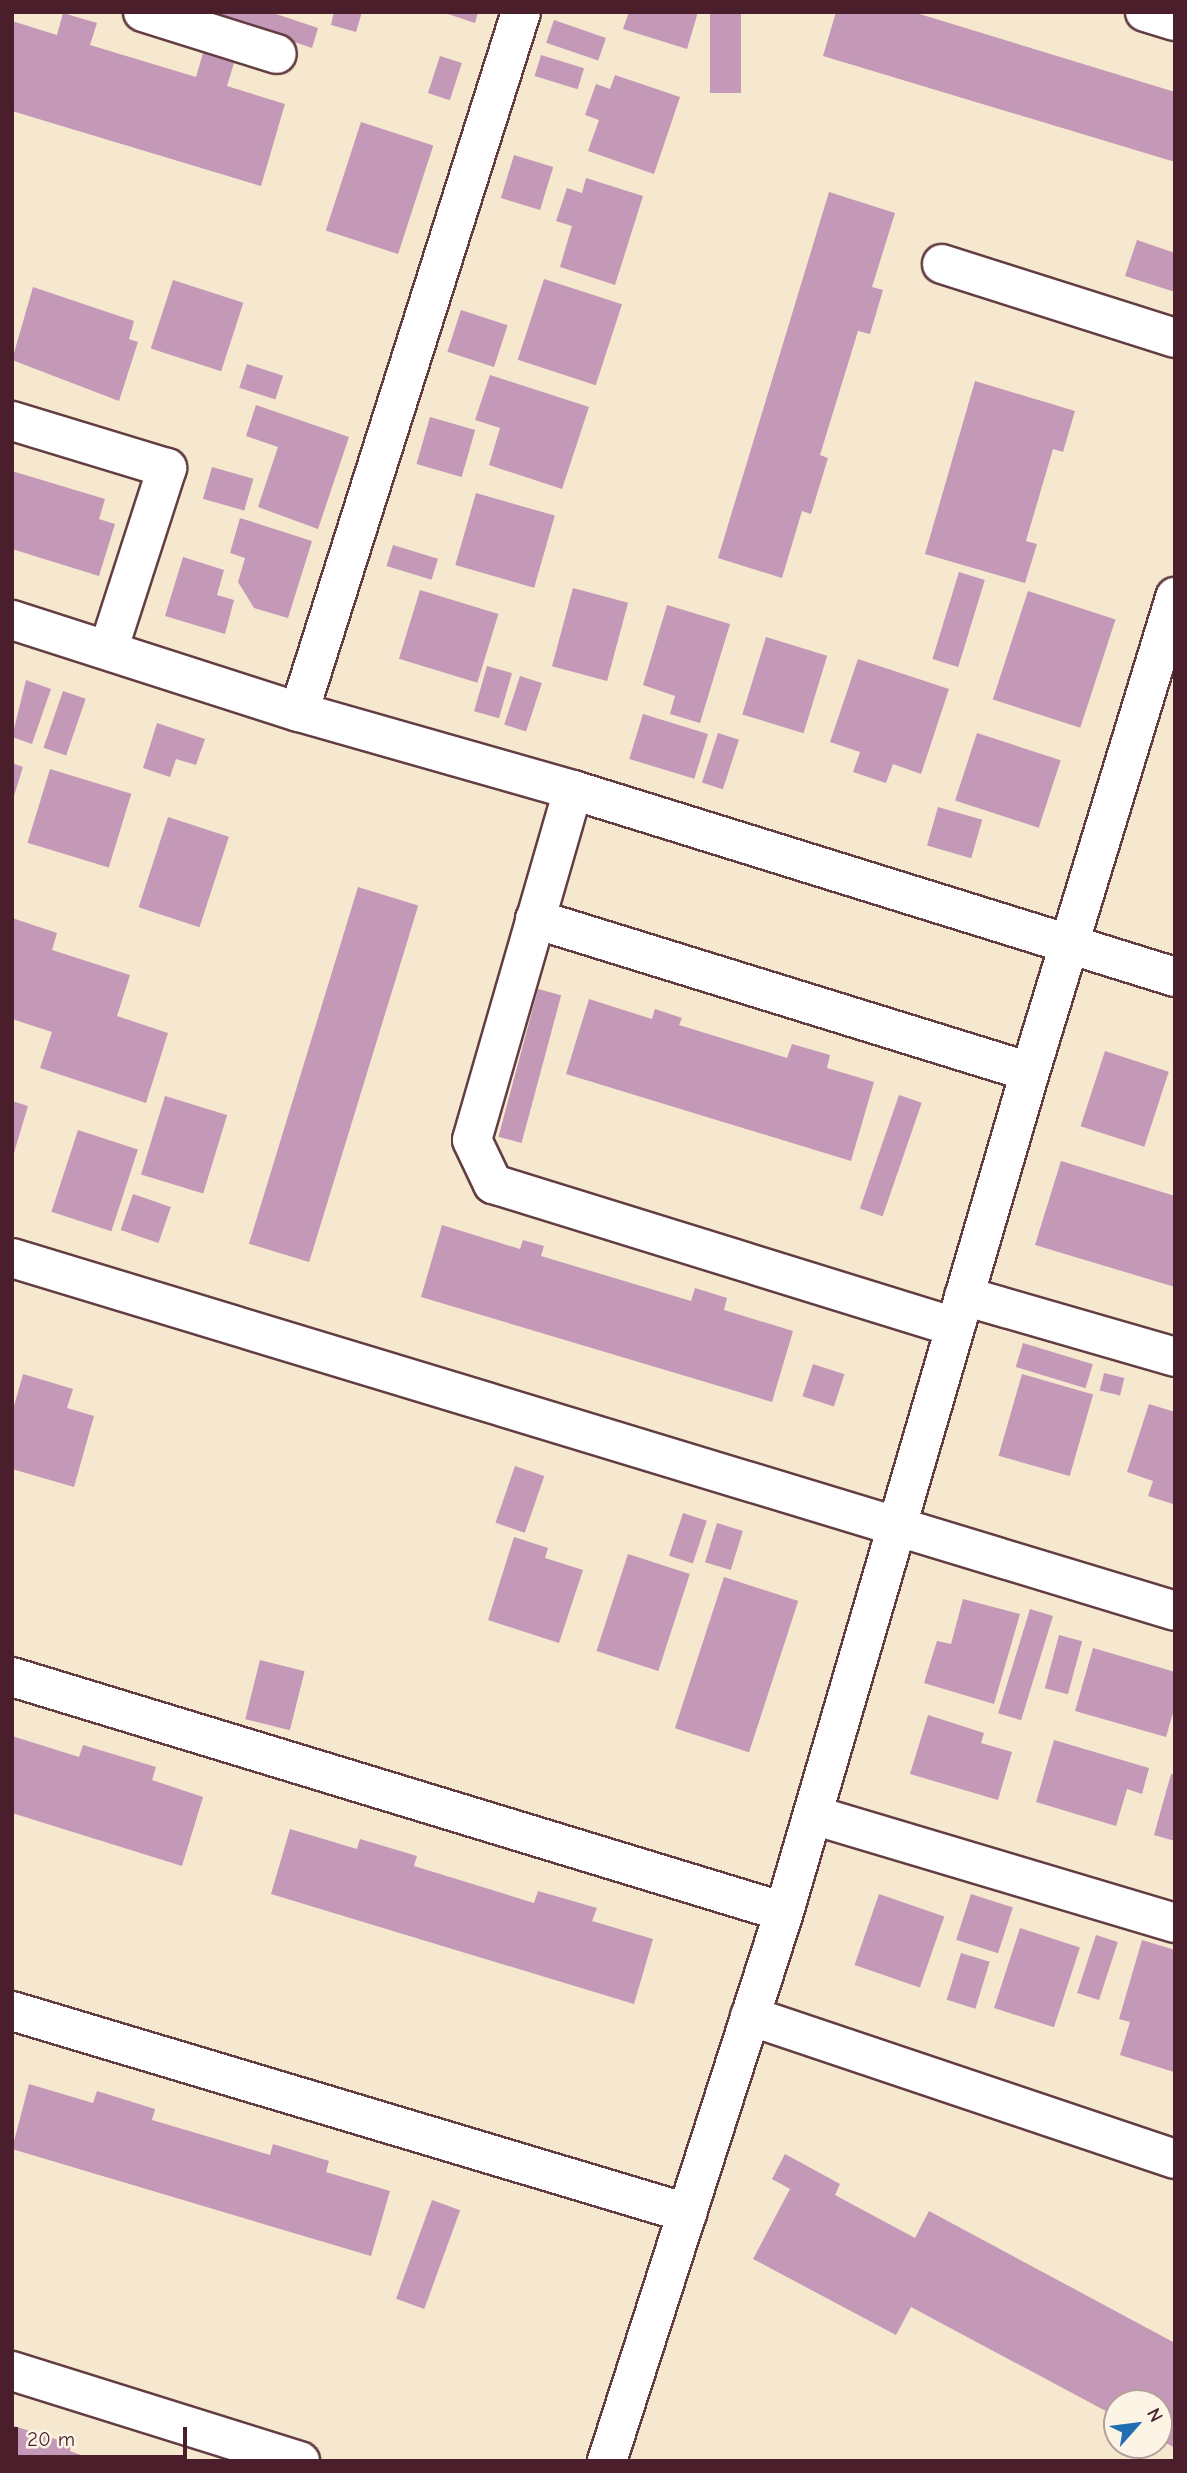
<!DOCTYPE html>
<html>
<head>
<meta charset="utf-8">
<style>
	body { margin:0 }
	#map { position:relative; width:1187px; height:2473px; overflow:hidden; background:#f5e8ce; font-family:"Comic Neue",sans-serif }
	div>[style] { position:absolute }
	.building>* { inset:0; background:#c499b8; transform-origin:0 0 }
	.roads { filter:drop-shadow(2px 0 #643d43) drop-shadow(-2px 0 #643d43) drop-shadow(0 2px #643d43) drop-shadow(0 -2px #643d43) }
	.minor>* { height:38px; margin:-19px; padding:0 19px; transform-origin:19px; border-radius:19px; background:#fff }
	span { translate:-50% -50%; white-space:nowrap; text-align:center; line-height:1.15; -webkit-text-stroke:5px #fcf5e5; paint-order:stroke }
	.frame { position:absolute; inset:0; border:14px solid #4a1f2b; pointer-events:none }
	.north { position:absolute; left:1103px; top:2389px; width:70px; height:70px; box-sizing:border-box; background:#fcf5e5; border:2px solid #b59f9b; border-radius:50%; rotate:62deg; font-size:19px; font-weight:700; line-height:28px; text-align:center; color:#4a1f2b }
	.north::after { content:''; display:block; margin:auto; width:24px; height:32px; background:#1f6fb2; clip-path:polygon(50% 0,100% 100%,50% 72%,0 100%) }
	.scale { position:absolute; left:14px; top:2427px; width:173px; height:32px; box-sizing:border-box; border:4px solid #4a1f2b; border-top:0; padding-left:9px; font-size:21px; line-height:24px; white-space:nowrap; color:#4a1f2b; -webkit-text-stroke:5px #fcf5e5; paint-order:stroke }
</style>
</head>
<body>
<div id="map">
	<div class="building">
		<i style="clip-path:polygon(206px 12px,270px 12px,318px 28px,312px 48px)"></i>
		<i style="clip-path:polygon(334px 12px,362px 12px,356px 32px,331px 25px)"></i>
		<i style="clip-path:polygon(442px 12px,478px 12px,475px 23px)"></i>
		<i style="clip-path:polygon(629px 12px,698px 12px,687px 49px,623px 29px)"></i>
		<i style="left:710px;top:12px;width:31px;height:81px"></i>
		<i style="clip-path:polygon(836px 12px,913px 12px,1175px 92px,1175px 162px,823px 56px)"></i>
		<i style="clip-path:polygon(63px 13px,97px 23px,90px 45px,196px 77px,203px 53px,234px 63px,227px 86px,285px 104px,261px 186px,12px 111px,12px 21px,57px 35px)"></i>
		<i style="left:554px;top:20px;width:55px;height:24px;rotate:19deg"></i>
		<i style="left:541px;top:55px;width:45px;height:22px;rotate:17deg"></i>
		<i style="left:440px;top:56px;width:23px;height:39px;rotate:18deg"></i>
		<i style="clip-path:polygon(615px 75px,680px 97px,654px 174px,588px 151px,599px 120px,585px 115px,596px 84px,610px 89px)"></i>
		<i style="left:361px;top:122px;width:76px;height:114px;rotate:18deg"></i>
		<i style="left:514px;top:155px;width:41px;height:45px;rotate:17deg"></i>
		<i style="clip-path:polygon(586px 178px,643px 196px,615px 285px,560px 267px,572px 226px,556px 221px,567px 188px,582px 193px)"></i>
		<i style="clip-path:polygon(829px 192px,895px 213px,872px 287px,883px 290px,870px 334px,858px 331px,820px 455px,828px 458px,811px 514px,802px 511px,782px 578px,718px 558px)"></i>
		<i style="clip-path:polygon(1137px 240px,1175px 253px,1175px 292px,1125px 276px)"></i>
		<i style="left:544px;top:279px;width:82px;height:85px;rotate:18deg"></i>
		<i style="left:173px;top:280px;width:74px;height:72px;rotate:18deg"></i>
		<i style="clip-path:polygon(33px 287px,134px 321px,129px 339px,138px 342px,119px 401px,12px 360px)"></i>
		<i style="left:461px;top:310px;width:49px;height:44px;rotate:18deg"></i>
		<i style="left:247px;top:364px;width:38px;height:25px;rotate:18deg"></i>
		<i style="clip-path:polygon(490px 375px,589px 407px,562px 489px,489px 465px,500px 428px,475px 420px)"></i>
		<i style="clip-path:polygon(975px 381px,1075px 411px,1063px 452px,1053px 449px,1026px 541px,1037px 544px,1025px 583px,925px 554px)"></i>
		<i style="clip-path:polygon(256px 405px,349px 437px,318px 529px,258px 507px,278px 447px,246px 436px)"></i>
		<i style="left:430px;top:417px;width:47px;height:49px;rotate:16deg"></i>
		<i style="left:212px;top:467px;width:43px;height:33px;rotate:16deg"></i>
		<i style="clip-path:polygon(12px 471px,105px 499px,99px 519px,115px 524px,99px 576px,12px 549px)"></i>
		<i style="left:476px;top:493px;width:82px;height:75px;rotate:16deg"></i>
		<i style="clip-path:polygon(240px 518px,312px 541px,288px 618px,254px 608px,238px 582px,245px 558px,230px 553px)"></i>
		<i style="left:393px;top:545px;width:47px;height:22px;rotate:17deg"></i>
		<i style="clip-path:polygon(183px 557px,224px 570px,217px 595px,234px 600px,225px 634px,165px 616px)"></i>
		<i style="left:959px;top:572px;width:27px;height:91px;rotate:17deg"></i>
		<i style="left:573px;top:588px;width:57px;height:81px;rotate:15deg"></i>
		<i style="left:420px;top:590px;width:82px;height:72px;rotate:17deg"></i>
		<i style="left:1028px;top:591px;width:92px;height:114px;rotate:18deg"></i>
		<i style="clip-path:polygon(667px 605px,730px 624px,700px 723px,670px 714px,675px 696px,643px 685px)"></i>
		<i style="left:766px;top:637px;width:64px;height:81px;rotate:17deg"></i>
		<i style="clip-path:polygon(858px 659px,949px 689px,921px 774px,893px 764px,886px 783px,853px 772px,860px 752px,830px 742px)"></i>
		<i style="left:487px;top:666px;width:26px;height:47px;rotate:16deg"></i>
		<i style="left:520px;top:676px;width:23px;height:51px;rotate:18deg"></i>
		<i style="clip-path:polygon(26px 680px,51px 689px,32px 744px,12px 737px)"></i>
		<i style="left:63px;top:691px;width:24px;height:60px;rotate:19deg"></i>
		<i style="left:643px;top:714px;width:68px;height:47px;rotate:17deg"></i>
		<i style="clip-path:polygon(157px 723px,205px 739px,196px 765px,176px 759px,170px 777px,143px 768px)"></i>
		<i style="left:718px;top:733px;width:22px;height:52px;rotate:18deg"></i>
		<i style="left:977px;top:733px;width:88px;height:71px;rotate:18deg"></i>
		<i style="clip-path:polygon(12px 763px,23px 767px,13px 799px,12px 799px)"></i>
		<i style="left:50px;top:769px;width:85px;height:77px;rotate:17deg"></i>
		<i style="left:938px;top:807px;width:46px;height:40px;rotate:16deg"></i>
		<i style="left:168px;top:817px;width:64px;height:95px;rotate:18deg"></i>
		<i style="left:358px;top:887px;width:63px;height:373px;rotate:17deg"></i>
		<i style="clip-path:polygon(12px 918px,57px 933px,52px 950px,130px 975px,117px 1016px,168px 1033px,146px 1103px,40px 1068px,52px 1032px,12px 1019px)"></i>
		<i style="left:538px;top:989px;width:24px;height:153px;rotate:15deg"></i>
		<i style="clip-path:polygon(589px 999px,652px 1019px,655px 1009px,682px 1018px,679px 1025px,787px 1058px,792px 1044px,830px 1055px,827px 1068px,874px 1082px,851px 1161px,566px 1074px)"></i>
		<i style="left:1105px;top:1051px;width:67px;height:79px;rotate:18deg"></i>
		<i style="left:899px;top:1095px;width:24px;height:120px;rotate:19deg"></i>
		<i style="left:165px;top:1096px;width:65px;height:82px;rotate:17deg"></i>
		<i style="clip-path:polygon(12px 1101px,28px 1106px,13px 1156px,12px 1156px)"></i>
		<i style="left:78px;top:1130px;width:63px;height:86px;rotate:18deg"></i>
		<i style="clip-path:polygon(1061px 1161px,1175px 1196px,1175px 1287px,1035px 1245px)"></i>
		<i style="left:133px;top:1194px;width:40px;height:38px;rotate:19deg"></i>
		<i style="clip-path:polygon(442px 1225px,520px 1249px,523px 1240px,544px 1246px,541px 1256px,691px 1301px,695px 1288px,727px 1298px,724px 1310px,793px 1331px,772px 1402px,421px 1297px)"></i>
		<i style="left:1023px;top:1343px;width:73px;height:25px;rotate:17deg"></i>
		<i style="left:813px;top:1364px;width:33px;height:34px;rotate:18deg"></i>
		<i style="left:1104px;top:1373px;width:21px;height:18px;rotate:14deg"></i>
		<i style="clip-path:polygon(23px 1374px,73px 1389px,67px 1408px,94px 1416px,74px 1487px,12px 1469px,12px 1413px)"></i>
		<i style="left:1022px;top:1374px;width:74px;height:85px;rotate:16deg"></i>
		<i style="clip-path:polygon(1149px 1404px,1175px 1412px,1173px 1504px,1148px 1496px,1153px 1481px,1127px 1472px)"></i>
		<i style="left:515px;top:1466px;width:31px;height:60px;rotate:19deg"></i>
		<i style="left:683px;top:1513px;width:25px;height:45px;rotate:18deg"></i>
		<i style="left:717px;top:1523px;width:27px;height:41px;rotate:17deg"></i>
		<i style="clip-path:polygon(514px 1537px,548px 1548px,545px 1558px,583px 1570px,559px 1643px,488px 1620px)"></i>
		<i style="left:628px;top:1554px;width:65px;height:102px;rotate:18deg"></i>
		<i style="left:724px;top:1577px;width:78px;height:159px;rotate:18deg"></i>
		<i style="clip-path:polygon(963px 1599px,1020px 1614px,994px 1704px,924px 1683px,937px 1641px,951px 1644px)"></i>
		<i style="left:1030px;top:1609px;width:24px;height:109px;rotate:17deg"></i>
		<i style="left:1059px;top:1635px;width:24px;height:55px;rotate:15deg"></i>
		<i style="clip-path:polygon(1093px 1648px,1175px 1672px,1175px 1706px,1166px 1737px,1075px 1711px)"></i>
		<i style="left:260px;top:1660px;width:46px;height:61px;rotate:14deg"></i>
		<i style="clip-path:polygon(928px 1715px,984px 1733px,981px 1743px,1012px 1752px,998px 1800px,910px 1774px)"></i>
		<i style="clip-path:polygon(12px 1736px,79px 1757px,83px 1745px,156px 1767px,152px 1780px,203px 1797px,182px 1866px,12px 1813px)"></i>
		<i style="clip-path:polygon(1054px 1740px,1149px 1768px,1142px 1794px,1127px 1789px,1116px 1826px,1036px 1802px)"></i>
		<i style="clip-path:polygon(1171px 1774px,1175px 1775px,1175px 1841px,1154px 1835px)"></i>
		<i style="clip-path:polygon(290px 1829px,357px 1849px,360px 1839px,417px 1856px,414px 1866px,534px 1903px,538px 1891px,597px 1908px,592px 1921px,653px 1939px,634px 2004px,271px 1894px)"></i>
		<i style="left:879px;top:1894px;width:69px;height:75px;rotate:19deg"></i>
		<i style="left:971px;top:1894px;width:44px;height:48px;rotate:18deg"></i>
		<i style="left:1020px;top:1928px;width:63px;height:84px;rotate:18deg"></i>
		<i style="left:1096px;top:1935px;width:23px;height:61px;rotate:18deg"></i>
		<i style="clip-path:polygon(1142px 1940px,1175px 1950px,1174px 2072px,1120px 2055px,1130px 2022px,1119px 2019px)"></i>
		<i style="left:961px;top:1953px;width:30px;height:49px;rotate:17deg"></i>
		<i style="clip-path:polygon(29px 2084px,93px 2103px,97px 2091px,155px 2109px,152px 2120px,270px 2155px,273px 2144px,329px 2161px,326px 2172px,390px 2191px,371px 2256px,12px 2149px)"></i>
		<i style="clip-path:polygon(785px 2154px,840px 2184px,835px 2195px,915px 2238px,929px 2211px,1175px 2343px,1175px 2448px,1159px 2439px,1159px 2403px,1117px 2403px,1117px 2417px,911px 2307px,896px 2335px,753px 2259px,790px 2189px,772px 2179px)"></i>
		<i style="left:432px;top:2200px;width:30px;height:105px;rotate:20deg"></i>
		<i style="clip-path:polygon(14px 2426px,71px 2444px,70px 2451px,98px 2461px,12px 2461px)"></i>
	</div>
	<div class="roads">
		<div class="minor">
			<i style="left:143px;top:12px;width:140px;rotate:17.4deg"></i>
			<i style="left:1145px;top:12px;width:31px;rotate:17deg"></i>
			<i style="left:942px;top:264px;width:244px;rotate:17.6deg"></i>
			<i style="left:12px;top:421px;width:162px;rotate:16.9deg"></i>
			<i style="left:167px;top:468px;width:189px;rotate:107.9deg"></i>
			<i style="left:12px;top:620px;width:301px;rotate:17.8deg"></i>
			<i style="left:299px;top:712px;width:285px;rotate:15.9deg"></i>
			<i style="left:573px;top:790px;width:630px;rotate:17.26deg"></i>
			<i style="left:299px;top:712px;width:734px;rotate:-72.4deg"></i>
			<i style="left:573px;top:790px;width:364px;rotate:106.1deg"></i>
			<i style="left:472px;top:1140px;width:49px;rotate:64.5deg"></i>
			<i style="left:493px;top:1184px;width:483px;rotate:17.2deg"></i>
			<i style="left:535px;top:919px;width:518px;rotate:17.18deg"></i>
			<i style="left:12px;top:1258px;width:1215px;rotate:16.88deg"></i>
			<i style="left:964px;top:1296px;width:220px;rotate:16.1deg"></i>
			<i style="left:12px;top:1677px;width:807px;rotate:16.93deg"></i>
			<i style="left:813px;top:1815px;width:378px;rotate:16.6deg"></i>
			<i style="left:12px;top:2011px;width:705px;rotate:16.66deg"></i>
			<i style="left:750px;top:2016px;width:448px;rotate:18.6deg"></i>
			<i style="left:12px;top:2371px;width:302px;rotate:17.4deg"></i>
			<i style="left:607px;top:2461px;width:577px;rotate:-72.13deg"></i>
			<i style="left:784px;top:1912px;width:875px;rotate:-73.68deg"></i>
			<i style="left:1030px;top:1072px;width:497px;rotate:-73deg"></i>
		</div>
	</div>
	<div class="frame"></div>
	<div class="north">N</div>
	<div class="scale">20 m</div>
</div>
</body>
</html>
